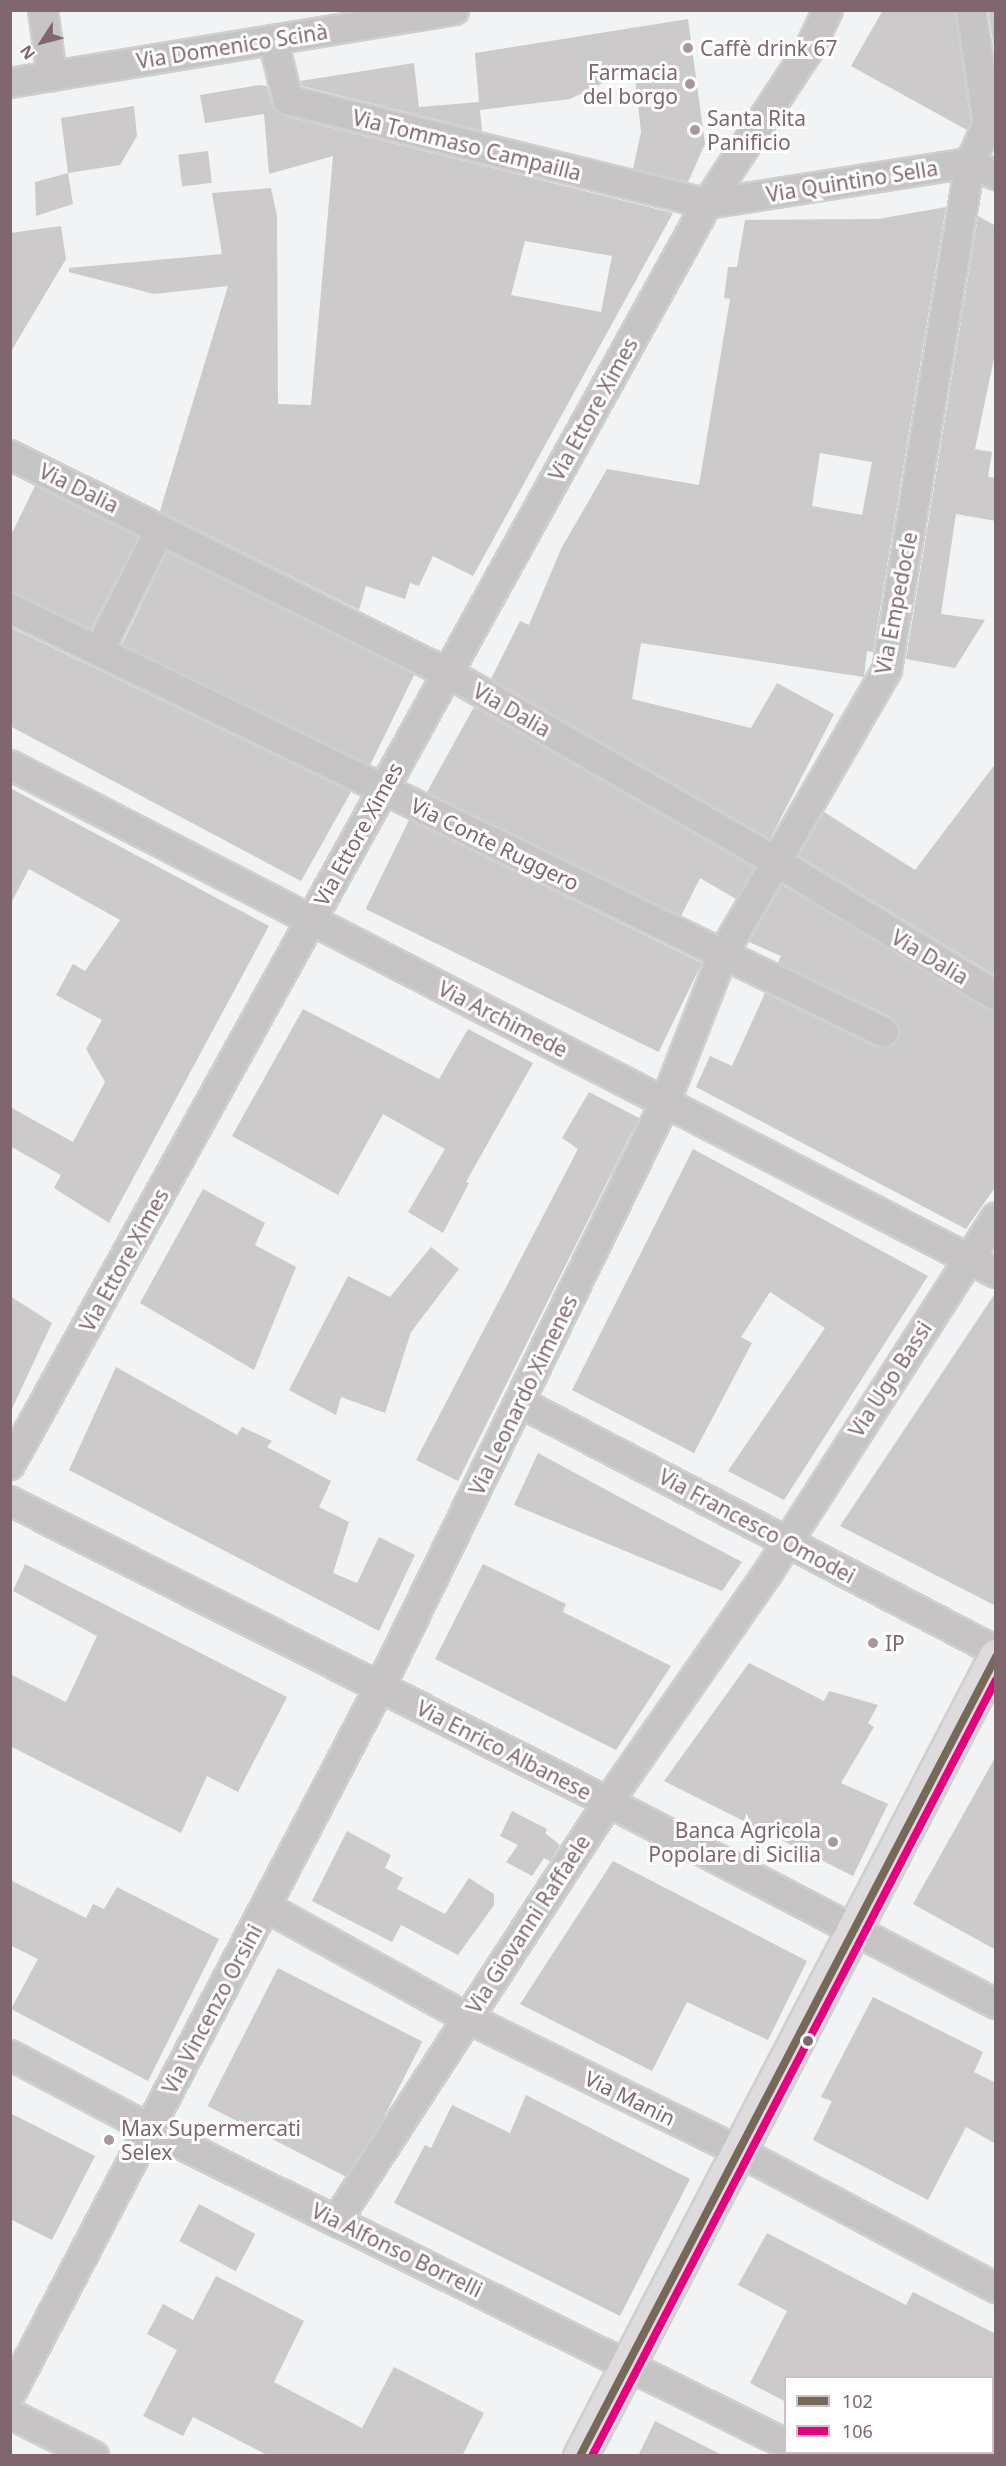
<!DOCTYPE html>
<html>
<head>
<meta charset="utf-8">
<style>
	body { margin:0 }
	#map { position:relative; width:1006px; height:2466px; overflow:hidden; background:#f2f3f4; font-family:"Noto Sans",sans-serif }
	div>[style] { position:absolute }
	.building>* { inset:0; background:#cccacb; transform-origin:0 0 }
	.roads { filter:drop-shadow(2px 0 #d0cfd0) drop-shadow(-2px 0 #d0cfd0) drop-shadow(0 2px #d0cfd0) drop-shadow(0 -2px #d0cfd0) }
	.street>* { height:28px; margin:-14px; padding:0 14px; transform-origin:14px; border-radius:14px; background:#c7c4c5 }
	.secondary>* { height:33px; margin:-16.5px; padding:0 16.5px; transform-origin:16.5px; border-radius:16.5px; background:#dddbdb }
	.bus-1>* { height:8px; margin:-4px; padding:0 4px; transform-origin:4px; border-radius:4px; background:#766959 }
	.bus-2>* { height:8px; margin:-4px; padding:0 4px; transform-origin:4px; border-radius:4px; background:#e5007d }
	.dots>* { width:16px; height:16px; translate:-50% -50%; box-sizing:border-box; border:3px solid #fff; border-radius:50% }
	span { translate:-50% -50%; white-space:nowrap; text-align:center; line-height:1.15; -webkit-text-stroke:6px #fff; paint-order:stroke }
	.street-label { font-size:21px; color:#7f676d }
	.poi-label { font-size:21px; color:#7f676d }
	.left { translate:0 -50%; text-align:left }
	.right { translate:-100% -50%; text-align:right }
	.frame { position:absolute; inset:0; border:12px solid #7f676d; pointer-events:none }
	.legend { position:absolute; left:784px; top:2376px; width:210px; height:78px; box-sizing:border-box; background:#fff; border:2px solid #ccc2c5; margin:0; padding:8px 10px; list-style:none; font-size:18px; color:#7f676d }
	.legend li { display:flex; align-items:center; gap:12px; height:30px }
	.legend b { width:30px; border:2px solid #ccc2c5 }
	.north { position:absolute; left:12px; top:12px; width:60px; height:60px; -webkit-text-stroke:4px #fff; paint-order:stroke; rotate:234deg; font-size:16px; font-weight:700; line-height:24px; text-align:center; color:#7f676d }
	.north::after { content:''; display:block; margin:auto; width:21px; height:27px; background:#7f676d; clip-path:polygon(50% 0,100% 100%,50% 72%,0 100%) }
</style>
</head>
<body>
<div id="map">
	<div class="building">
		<i style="clip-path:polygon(883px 10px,955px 10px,971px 122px,967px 130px,851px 66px)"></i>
		<i style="clip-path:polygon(988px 10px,996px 10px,996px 62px)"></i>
		<i style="clip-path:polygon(688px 19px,705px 144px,688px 182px,633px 169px,641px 132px,634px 68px,570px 99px,480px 110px,482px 131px,302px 86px,300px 81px,414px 63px,419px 107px,479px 102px,475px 53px)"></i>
		<i style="clip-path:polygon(evenodd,259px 85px,267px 86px,272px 105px,284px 116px,673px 213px,473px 576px,433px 556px,419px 586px,410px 583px,405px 599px,366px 586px,359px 610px,160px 511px,228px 286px,154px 294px,69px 272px,69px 268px,222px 254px,212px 193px,271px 188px,277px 216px,278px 404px,311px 405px,333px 156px,269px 174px,264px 114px,205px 123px,200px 95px,259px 85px,525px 241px,612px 256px,601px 312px,511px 295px,525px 241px)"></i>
		<i style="clip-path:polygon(134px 106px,137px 136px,120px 165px,68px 173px,61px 118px)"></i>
		<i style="left:208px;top:151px;width:32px;height:30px;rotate:83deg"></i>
		<i style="clip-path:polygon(68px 173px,73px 204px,36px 216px,35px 182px)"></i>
		<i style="clip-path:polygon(evenodd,946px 207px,873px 652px,867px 651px,864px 677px,641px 643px,632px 699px,751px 728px,777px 683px,834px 714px,770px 839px,491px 679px,520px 621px,529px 625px,561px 549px,607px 469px,699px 485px,730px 299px,724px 298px,728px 267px,737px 267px,745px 220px,878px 219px,946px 207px,820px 453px,872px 462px,862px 515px,812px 506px,820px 453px)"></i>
		<i style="clip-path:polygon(978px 216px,996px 226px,996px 349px,975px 449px,992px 452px,988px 477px,996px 478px,996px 521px,956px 514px,941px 614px,985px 620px,955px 668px,906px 659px)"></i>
		<i style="clip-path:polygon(61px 226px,66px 259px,10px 353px,10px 233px)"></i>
		<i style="clip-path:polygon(35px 486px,138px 537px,91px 629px,10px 592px,10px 537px)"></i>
		<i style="left:167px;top:552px;width:276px;height:103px;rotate:26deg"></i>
		<i style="clip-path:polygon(10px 627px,351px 792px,301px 881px,10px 726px)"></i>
		<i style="clip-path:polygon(474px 707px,754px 868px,736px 899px,700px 878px,681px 916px,427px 792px)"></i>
		<i style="clip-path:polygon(996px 763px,996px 976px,799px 856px,824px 812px,915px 870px)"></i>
		<i style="clip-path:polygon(10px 788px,269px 926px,109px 1223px,54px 1188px,61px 1175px,10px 1146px,10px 1107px,73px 1142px,105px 1082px,86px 1049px,102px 1020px,56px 995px,73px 964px,85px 971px,120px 920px,29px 869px,10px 905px)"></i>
		<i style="left:409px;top:820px;width:326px;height:99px;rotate:26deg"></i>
		<i style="clip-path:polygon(782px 885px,996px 1012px,996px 1186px,966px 1229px,696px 1087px,710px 1056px,732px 1066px,765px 993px,876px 1047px,892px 1046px,898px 1039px,897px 1023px,891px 1017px,778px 963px,781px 956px,749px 942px)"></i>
		<i style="clip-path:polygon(303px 1009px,439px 1079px,468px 1029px,533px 1063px,466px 1182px,469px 1183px,443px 1233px,408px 1212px,445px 1149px,383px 1114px,338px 1195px,232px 1136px)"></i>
		<i style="clip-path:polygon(589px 1092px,639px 1118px,458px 1481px,416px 1460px,578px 1149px,562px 1138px)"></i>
		<i style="clip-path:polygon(693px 1149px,928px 1276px,784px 1500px,728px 1471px,825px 1328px,770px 1292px,741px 1337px,752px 1343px,694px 1453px,572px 1390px)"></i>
		<i style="clip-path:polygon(203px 1189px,265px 1223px,255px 1245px,296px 1267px,254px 1370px,140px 1303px)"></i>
		<i style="clip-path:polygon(431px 1247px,459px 1269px,411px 1332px,385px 1413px,341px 1397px,336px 1415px,289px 1390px,348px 1276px,390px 1297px)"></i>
		<i style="clip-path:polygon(996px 1292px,996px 1606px,840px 1526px)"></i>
		<i style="clip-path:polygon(10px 1296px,52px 1323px,10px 1413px)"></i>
		<i style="clip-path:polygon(116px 1367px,237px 1435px,242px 1427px,272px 1441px,267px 1447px,331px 1481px,319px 1507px,349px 1522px,333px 1573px,357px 1583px,379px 1537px,415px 1555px,379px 1631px,69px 1470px)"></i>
		<i style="clip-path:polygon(538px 1453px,636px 1506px,742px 1562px,722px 1591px,514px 1505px)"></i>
		<i style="clip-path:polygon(25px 1564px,287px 1697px,238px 1792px,207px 1776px,181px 1833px,10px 1746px,10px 1674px,66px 1702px,97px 1636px,13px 1591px)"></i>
		<i style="clip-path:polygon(483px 1564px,566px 1604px,563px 1612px,671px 1666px,616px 1750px,435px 1659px)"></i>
		<i style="clip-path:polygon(749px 1663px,824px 1701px,829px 1691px,878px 1705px,868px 1723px,874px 1727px,841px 1783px,888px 1804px,853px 1876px,664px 1781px)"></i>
		<i style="clip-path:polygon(996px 1756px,996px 1950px,913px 1904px)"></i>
		<i style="clip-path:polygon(512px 1811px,547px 1829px,545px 1833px,560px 1845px,550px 1861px,544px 1858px,532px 1876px,506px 1862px,518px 1845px,500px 1836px)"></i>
		<i style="clip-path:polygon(347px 1831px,391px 1855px,385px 1868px,403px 1878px,397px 1889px,445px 1914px,469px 1878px,494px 1894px,494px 1905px,458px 1955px,401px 1925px,392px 1942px,312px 1901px)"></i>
		<i style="clip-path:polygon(613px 1861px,807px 1961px,768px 2040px,687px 2002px,652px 2071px,520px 2004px)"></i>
		<i style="clip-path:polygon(10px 1880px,86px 1918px,93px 1904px,104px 1909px,117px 1887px,219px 1939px,148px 2081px,11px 2009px,38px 1959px,10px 1945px)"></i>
		<i style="left:278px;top:1968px;width:162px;height:155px;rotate:27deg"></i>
		<i style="clip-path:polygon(873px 1997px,983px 2052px,974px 2072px,996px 2083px,996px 2144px,966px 2127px,928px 2200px,813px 2140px,832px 2101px,821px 2097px)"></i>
		<i style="clip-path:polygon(526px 2095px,690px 2179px,620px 2316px,394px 2203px,425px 2145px,431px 2148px,452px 2105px,510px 2133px)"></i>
		<i style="clip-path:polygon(10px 2113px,95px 2156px,52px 2240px,10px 2219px)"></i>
		<i style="left:199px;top:2204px;width:64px;height:42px;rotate:28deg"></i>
		<i style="clip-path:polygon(767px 2233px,906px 2305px,913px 2292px,996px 2334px,996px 2378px,786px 2378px,786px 2402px,750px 2383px,787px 2311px,738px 2285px)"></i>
		<i style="clip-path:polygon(216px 2276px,304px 2321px,274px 2382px,362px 2428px,394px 2367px,484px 2413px,462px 2456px,269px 2456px,193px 2417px,183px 2436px,143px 2416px,177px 2350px,147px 2334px,163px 2304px,193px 2320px)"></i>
		<i style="clip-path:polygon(655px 2421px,724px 2456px,638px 2456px)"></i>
	</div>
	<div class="roads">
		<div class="street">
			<i style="left:43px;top:10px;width:67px;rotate:82.2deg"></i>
			<i style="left:273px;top:40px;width:62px;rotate:76deg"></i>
			<i style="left:288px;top:100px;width:432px;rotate:13.9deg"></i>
			<i style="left:707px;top:204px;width:266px;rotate:-8.9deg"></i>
			<i style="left:970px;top:163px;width:29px;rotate:25deg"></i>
			<i style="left:10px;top:83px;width:450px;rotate:-9.3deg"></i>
			<i style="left:10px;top:455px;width:489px;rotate:26.5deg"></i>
			<i style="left:448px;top:673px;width:377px;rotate:29.9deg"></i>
			<i style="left:775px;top:861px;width:259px;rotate:31.4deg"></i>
			<i style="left:10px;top:608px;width:971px;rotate:25.9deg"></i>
			<i style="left:99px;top:651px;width:136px;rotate:-63.4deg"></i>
			<i style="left:10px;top:765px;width:1109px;rotate:27.26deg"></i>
			<i style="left:519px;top:1402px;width:538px;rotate:27.57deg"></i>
			<i style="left:10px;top:1465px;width:1441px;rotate:-61.07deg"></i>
			<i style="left:707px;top:204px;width:187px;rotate:-56.6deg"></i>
			<i style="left:810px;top:48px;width:42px;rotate:-64.7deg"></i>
			<i style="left:10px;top:1501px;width:669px;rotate:26.72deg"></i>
			<i style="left:608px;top:1802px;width:437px;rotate:27.5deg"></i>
			<i style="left:266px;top:1907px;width:230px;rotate:28.9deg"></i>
			<i style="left:467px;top:2018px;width:302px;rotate:26.1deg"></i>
			<i style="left:738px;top:2151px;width:292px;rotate:28deg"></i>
			<i style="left:10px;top:2055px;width:158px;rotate:27.9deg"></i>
			<i style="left:150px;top:2129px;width:710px;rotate:26.35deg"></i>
			<i style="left:337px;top:2220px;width:498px;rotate:-57deg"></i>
			<i style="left:608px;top:1802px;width:282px;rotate:-55.1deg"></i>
			<i style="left:769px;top:1571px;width:420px;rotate:-57.3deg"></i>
			<i style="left:10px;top:2395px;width:799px;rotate:-62.41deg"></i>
			<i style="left:380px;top:1687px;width:650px;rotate:-63.99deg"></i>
			<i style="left:665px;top:1103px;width:160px;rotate:-68.7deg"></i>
			<i style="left:723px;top:954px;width:328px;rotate:-60deg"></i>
			<i style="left:887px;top:670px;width:514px;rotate:-80.7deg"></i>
			<i style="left:970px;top:163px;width:43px;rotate:-65.2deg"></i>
			<i style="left:988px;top:124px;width:115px;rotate:-98.5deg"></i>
			<i style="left:10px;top:2414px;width:94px;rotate:26.6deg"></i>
			<i style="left:992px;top:2450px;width:7px;rotate:-56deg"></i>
			<i style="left:803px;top:2452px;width:7px;rotate:34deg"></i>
		</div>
		<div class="secondary">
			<i style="left:580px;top:2456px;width:902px;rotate:-62.53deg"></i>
		</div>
	</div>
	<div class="bus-1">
		<i style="left:580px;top:2456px;width:901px;rotate:-62.5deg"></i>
	</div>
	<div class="bus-2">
		<i style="left:592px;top:2456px;width:875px;rotate:-62.5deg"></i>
	</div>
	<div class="dots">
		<i style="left:688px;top:48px;background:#a7989c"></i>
		<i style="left:690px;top:84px;background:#a7989c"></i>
		<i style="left:695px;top:130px;background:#a7989c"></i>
		<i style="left:873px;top:1643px;background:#a7989c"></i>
		<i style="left:833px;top:1842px;background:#a7989c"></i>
		<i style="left:808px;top:2041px;background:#7f676d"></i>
		<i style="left:109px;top:2140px;background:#a7989c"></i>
	</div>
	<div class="street-label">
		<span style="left:232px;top:46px;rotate:-9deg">Via Domenico Scinà</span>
		<span style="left:467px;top:145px;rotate:14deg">Via Tommaso Campailla</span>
		<span style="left:852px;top:181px;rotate:-9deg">Via Quintino Sella</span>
		<span style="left:593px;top:409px;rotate:-61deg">Via Ettore Ximes</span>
		<span style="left:79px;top:488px;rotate:26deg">Via Dalia</span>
		<span style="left:896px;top:603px;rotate:-79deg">Via Empedocle</span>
		<span style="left:512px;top:710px;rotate:30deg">Via Dalia</span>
		<span style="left:358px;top:834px;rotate:-61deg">Via Ettore Ximes</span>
		<span style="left:495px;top:844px;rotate:26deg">Via Conte Ruggero</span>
		<span style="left:930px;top:957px;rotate:31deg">Via Dalia</span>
		<span style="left:503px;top:1019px;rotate:27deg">Via Archimede</span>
		<span style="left:124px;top:1260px;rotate:-61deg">Via Ettore Ximes</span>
		<span style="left:890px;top:1379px;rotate:-57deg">Via Ugo Bassi</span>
		<span style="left:523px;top:1395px;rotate:-64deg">Via Leonardo Ximenes</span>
		<span style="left:757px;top:1526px;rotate:28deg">Via Francesco Omodei</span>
		<span style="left:504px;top:1750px;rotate:27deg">Via Enrico Albanese</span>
		<span style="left:528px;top:1924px;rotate:-57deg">Via Giovanni Raffaele</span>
		<span style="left:212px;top:2009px;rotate:-62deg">Via Vincenzo Orsini</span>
		<span style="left:630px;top:2098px;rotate:26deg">Via Manin</span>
		<span style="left:397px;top:2250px;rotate:26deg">Via Alfonso Borrelli</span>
	</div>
	<div class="poi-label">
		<span class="left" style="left:700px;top:48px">Caffè drink 67</span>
		<span class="right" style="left:678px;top:84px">Farmacia<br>del borgo</span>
		<span class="left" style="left:707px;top:130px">Santa Rita<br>Panificio</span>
		<span class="left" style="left:885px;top:1643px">IP</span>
		<span class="right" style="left:821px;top:1842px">Banca Agricola<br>Popolare di Sicilia</span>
		<span class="left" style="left:121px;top:2140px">Max Supermercati<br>Selex</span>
	</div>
	<div class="frame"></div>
	<ul class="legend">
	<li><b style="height:8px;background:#766959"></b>102</li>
	<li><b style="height:8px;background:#e5007d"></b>106</li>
	</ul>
	<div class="north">N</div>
</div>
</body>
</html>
